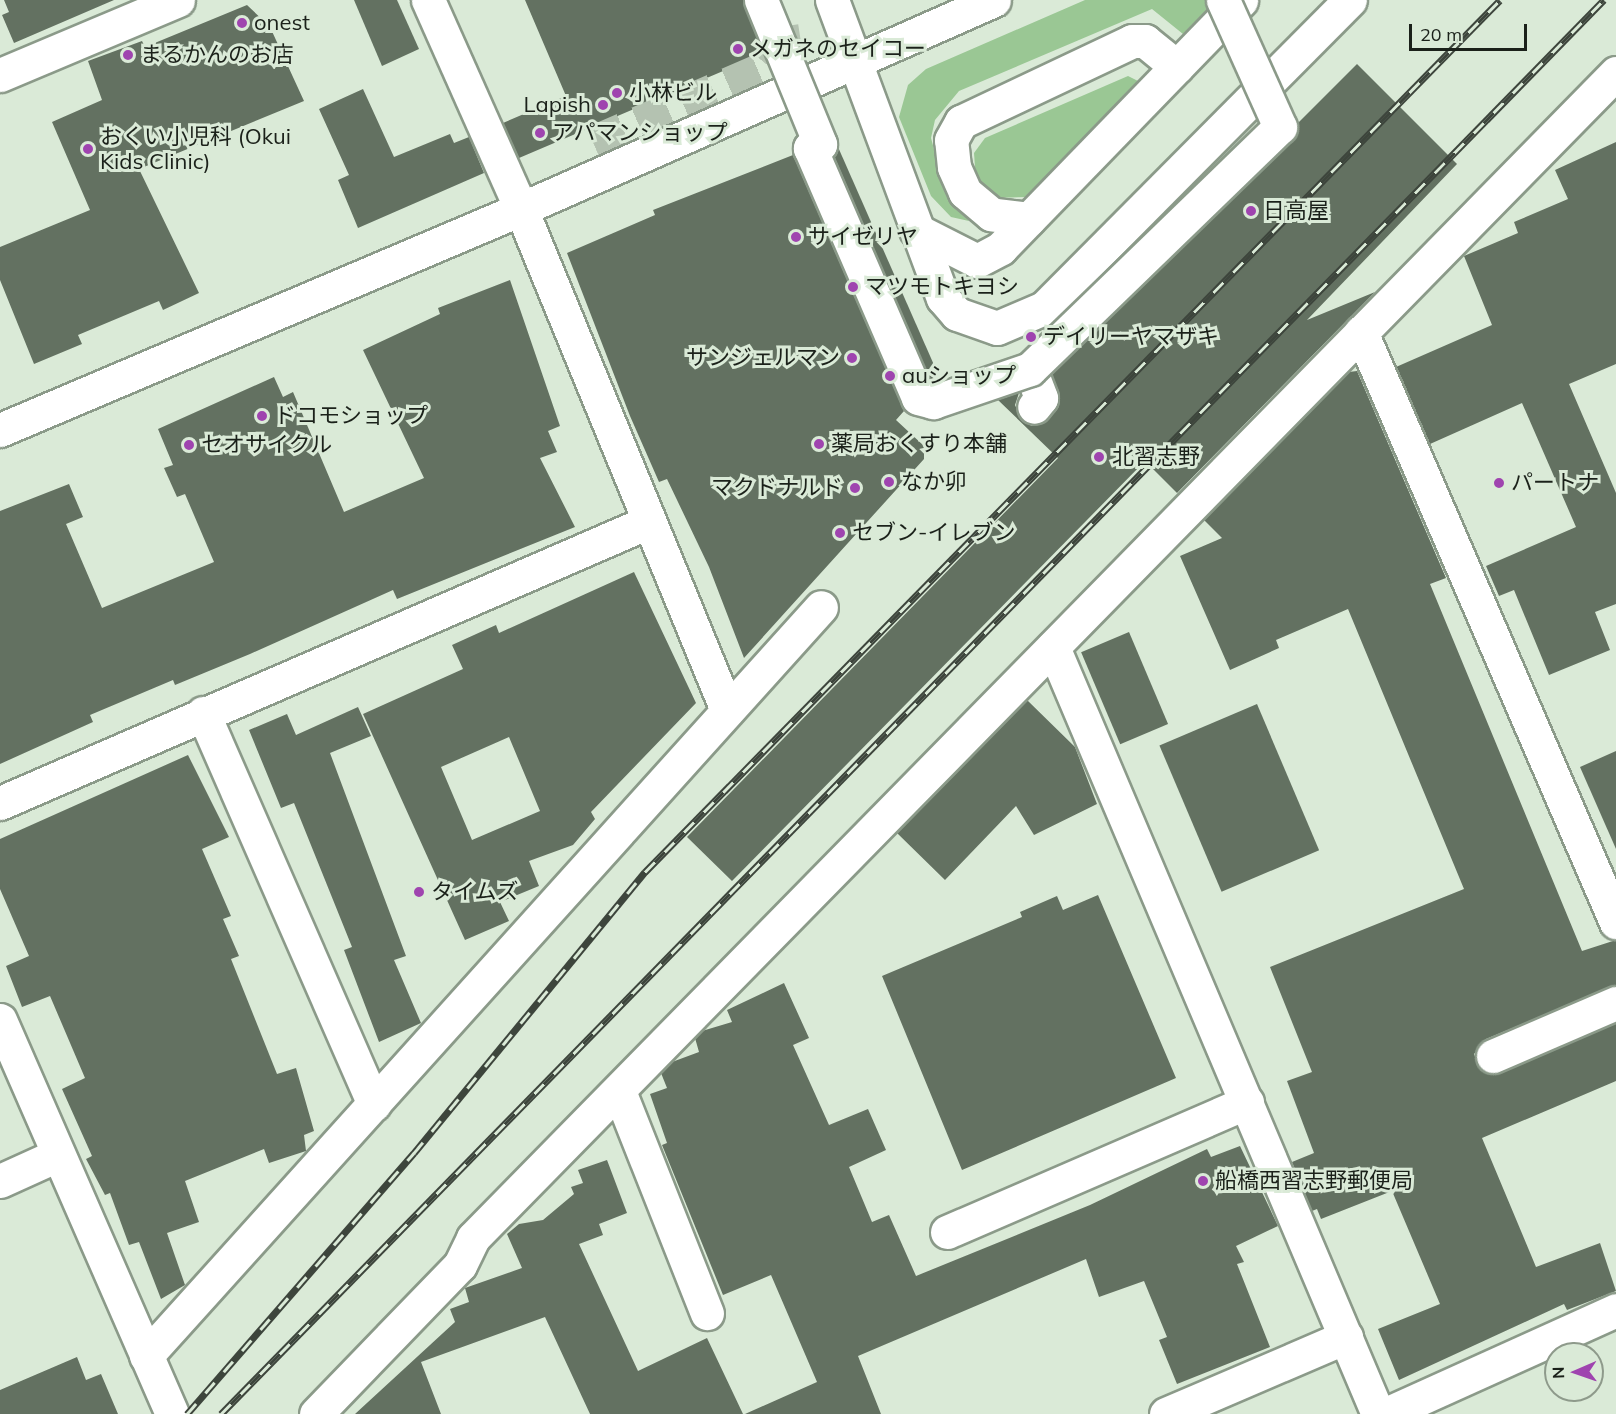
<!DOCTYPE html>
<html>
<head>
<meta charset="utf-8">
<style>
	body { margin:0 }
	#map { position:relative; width:1616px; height:1414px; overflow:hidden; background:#daead7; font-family:Mulish,"Noto Sans JP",sans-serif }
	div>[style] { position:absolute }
	.green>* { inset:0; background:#9ac794 }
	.building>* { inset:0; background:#637161; transform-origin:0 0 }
	.minor-tunnel>* { height:33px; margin-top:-16.5px; transform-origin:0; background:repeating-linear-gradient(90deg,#b4c2b1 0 33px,transparent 0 49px) }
	.path>* { height:4px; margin-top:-2px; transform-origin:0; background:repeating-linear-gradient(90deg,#9ca899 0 3px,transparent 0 7.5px) }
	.roads { filter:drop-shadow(2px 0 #8b9a89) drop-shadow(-2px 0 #8b9a89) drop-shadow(0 2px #8b9a89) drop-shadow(0 -2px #8b9a89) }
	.minor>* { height:33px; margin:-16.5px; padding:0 16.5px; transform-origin:16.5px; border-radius:16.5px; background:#fff }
	.rail>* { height:7px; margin-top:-3.5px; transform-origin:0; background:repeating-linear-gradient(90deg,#daead7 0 14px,#3d453c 0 28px); box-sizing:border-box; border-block:2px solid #3d453c }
	.bridges { filter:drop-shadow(2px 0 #8b9a89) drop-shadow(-2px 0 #8b9a89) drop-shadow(0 2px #8b9a89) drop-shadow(0 -2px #8b9a89) }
	.minor-bridge>* { height:33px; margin:-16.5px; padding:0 16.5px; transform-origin:16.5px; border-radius:16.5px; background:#fff }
	.dots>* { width:16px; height:16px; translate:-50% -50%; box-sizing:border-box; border:3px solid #daead7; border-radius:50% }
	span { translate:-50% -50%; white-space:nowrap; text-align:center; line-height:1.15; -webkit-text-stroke:6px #daead7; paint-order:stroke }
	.poi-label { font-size:22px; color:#1b211a }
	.left { translate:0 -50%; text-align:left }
	.right { translate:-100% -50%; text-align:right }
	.north { position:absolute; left:1544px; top:1342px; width:60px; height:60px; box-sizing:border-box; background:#daead7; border:2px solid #8e9a8b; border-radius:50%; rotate:268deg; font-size:16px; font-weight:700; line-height:24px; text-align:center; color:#1b211a }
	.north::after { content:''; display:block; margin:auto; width:21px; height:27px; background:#9f44af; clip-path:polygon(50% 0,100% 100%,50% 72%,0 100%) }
	.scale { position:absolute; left:1409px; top:24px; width:118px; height:27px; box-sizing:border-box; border:3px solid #1b211a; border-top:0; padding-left:8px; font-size:18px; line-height:21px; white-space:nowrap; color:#1b211a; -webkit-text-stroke:4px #daead7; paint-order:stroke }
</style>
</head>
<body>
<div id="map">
	<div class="green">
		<i style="clip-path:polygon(1085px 0,1218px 0,1183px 34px,1152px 9px,959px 91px,935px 120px,931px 138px,944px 186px,969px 221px,951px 217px,931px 196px,899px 117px,908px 85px,926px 69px)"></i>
		<i style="clip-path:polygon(1128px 76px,1138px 81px,1026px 197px,994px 198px,976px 181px,974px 153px,985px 138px)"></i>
	</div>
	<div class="building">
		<i style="clip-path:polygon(4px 0,114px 0,14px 43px,2px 15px,9px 12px)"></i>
		<i style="clip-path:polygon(354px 0,397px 0,419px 49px,382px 66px)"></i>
		<i style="clip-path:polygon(525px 0,743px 0,763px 54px,519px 158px,503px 123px,566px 96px)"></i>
		<i style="clip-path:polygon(247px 5px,270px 27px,304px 101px,139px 169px,199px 293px,163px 310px,159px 301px,78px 335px,82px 344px,34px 364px,0 280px,0 247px,90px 210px,52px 122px,102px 100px,88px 61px,142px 41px,145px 47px)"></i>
		<i style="clip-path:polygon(1357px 64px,1457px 164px,1307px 320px,1375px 292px,1177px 493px,1145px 461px,732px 881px,687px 837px,1058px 458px,998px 400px,1019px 393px,1015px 405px,1022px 421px,1032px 426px,1048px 419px,1060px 400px,1052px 374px,1293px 140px,1298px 123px)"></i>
		<i style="clip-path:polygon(363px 89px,394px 157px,450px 134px,454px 143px,469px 137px,484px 173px,358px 228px,338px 180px,349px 175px,319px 109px)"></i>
		<i style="clip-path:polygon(1616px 142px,1616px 364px,1569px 384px,1616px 493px,1616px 604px,1595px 612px,1610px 650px,1549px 675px,1514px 590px,1499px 596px,1486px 566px,1576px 527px,1522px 403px,1430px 444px,1396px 367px,1492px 325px,1464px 256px,1518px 233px,1514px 222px,1568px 199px,1555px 170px)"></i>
		<i style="clip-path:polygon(838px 147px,938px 374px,931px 381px,834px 156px)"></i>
		<i style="clip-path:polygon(793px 155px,904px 411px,896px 420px,924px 446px,924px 459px,744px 658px,709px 567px,667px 479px,659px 482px,630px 416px,567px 253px,655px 215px,653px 210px)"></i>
		<i style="clip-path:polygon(510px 280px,560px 426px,548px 431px,557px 452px,540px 458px,575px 527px,397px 599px,393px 590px,250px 654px,175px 685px,173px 680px,90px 715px,93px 722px,0 764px,0 511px,69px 484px,83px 517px,66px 524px,102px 608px,214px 562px,185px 494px,177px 497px,164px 468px,173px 465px,158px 429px,274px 377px,283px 397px,293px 392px,344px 512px,424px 478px,363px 350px,440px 314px,438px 308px)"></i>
		<i style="clip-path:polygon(1357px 371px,1446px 578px,1430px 584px,1582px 951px,1616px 940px,1616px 985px,1486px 1039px,1474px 1054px,1481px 1071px,1500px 1073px,1616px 1023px,1616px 1081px,1482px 1138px,1536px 1267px,1600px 1243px,1616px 1291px,1567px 1310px,1564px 1304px,1399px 1380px,1378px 1329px,1440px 1304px,1392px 1191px,1321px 1219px,1317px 1209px,1312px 1211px,1292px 1162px,1314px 1153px,1287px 1081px,1312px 1072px,1270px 967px,1464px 889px,1348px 609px,1276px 640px,1279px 648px,1230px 670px,1180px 556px,1222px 538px,1204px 520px,1349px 372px)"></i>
		<i style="clip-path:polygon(evenodd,634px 572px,696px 703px,591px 812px,595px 819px,573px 845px,529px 861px,539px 886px,500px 902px,509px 921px,465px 940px,363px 714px,463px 669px,452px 645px,496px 625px,499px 633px,634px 572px,509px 737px,540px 811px,472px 840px,441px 767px,509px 737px)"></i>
		<i style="left:1129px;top:632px;width:100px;height:52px;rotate:67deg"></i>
		<i style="clip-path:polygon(1027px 700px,1075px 747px,1097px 804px,1034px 835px,1016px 806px,945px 880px,897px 833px)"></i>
		<i style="left:1257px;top:704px;width:159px;height:106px;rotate:67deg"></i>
		<i style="clip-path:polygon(358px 707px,371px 736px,330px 753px,406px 956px,394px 960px,421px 1023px,379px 1042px,344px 950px,352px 947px,294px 803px,281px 808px,249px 730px,287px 714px,296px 735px)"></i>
		<i style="clip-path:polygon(1616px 751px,1616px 849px,1580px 767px)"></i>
		<i style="clip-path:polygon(188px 755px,229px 837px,202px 849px,231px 916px,223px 919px,239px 956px,231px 959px,277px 1074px,296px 1068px,314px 1131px,304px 1135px,306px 1151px,269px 1163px,264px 1149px,185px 1181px,199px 1222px,167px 1233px,185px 1285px,161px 1299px,139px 1242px,129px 1245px,110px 1193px,105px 1195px,86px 1159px,92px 1156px,62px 1089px,85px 1078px,50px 996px,22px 1007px,6px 966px,29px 956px,0 889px,0 839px)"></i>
		<i style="clip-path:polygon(1098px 895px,1176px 1078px,962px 1170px,882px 976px,1022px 917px,1020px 912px,1057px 896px,1063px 910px)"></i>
		<i style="clip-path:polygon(784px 983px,809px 1038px,793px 1045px,829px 1125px,868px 1109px,886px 1150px,849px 1167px,872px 1222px,889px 1215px,916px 1276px,1090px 1205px,1207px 1149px,1211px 1157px,1240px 1146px,1278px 1226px,1236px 1246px,1244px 1262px,1237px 1264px,1270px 1347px,1177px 1384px,1159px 1340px,1167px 1337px,1144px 1281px,1099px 1297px,1086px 1259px,858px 1356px,881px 1414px,745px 1414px,817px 1382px,771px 1275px,723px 1295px,662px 1145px,667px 1143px,650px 1094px,667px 1088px,661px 1073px,672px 1062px,699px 1052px,695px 1038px,702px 1031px,732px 1022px,727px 1010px)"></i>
		<i style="clip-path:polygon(607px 1160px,627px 1213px,599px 1224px,603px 1235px,579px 1244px,638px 1371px,707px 1338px,743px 1414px,590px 1414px,545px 1317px,421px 1362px,441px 1414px,355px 1414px,455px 1322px,450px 1309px,469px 1302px,465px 1288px,522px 1268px,507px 1234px,519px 1224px,543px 1220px,574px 1194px,571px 1187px,583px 1183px,578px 1170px)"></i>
		<i style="clip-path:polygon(77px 1357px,86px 1380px,101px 1374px,118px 1414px,0 1414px,0 1390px)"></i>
	</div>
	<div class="minor-tunnel">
		<i style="left:593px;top:142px;width:192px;rotate:-23.4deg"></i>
		<i style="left:769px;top:66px;width:26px;rotate:-51deg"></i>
		<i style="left:785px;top:46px;width:20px;rotate:-99deg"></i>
	</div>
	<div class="path">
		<i style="left:1119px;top:332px;width:11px;rotate:49deg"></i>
	</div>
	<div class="roads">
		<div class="minor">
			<i style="left:428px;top:0;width:229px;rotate:66deg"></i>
			<i style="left:521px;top:209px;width:542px;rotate:67.65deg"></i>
			<i style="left:832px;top:0;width:318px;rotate:69.6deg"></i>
			<i style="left:943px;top:298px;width:21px;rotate:49deg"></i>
			<i style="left:957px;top:314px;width:42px;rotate:19.3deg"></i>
			<i style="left:997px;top:328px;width:51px;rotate:-23.1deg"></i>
			<i style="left:1044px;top:308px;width:434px;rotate:-45.2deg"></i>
			<i style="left:0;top:75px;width:193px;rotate:-22.8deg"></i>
			<i style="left:1029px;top:219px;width:38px;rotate:-173deg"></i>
			<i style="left:991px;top:214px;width:34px;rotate:-140deg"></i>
			<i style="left:965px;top:192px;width:27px;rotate:-114deg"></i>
			<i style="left:954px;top:167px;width:27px;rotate:-96deg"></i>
			<i style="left:951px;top:140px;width:21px;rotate:-61deg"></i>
			<i style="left:961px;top:122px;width:189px;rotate:-25.3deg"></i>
			<i style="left:1132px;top:41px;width:13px"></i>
			<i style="left:1145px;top:41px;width:41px;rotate:39.1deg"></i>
			<i style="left:916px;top:230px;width:68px;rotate:26.9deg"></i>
			<i style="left:977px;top:261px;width:27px;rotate:-28deg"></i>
			<i style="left:1001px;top:248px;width:345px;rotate:-45.9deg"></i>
			<i style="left:1361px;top:332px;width:643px;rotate:66.63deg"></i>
			<i style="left:1030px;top:369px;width:31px;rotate:69deg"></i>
			<i style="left:1041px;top:398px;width:11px;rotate:128deg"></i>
			<i style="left:0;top:430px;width:566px;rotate:-22.99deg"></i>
			<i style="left:521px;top:209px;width:517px;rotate:-23.84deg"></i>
			<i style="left:1053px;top:647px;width:833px;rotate:67.04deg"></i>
			<i style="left:203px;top:713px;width:427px;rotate:66.4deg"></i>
			<i style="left:0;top:803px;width:706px;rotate:-23.44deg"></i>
			<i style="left:0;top:1020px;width:430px;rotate:66.4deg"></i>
			<i style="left:1493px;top:1056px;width:134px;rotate:-23.3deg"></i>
			<i style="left:619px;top:1091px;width:239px;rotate:68.4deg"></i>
			<i style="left:0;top:1181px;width:60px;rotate:-24.4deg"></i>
			<i style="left:947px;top:1232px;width:327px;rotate:-23.4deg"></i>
			<i style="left:146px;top:1356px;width:1008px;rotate:-47.97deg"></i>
			<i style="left:316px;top:1414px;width:207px;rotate:-46deg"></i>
			<i style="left:460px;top:1265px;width:30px;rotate:-64deg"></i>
			<i style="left:473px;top:1238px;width:1632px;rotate:-45.55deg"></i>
			<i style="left:1166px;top:1414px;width:196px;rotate:-23.2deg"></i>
			<i style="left:1386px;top:1414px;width:252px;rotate:-24.3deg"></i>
		</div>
	</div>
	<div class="rail">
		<i style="left:187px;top:1414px;width:346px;rotate:-49deg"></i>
		<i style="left:414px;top:1153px;width:364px;rotate:-50.6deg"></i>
		<i style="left:645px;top:872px;width:1221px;rotate:-45.56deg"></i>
		<i style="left:221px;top:1414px;width:1978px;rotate:-45.64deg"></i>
	</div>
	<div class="bridges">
		<div class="minor-bridge">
			<i style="left:761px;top:0;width:156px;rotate:67.7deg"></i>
			<i style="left:820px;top:144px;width:11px;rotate:158deg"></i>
			<i style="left:810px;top:148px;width:272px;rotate:66.6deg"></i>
			<i style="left:918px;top:398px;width:16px;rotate:15deg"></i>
			<i style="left:933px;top:402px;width:102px;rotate:-18.8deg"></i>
			<i style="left:1030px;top:369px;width:348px;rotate:-44.1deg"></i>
			<i style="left:1280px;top:127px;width:139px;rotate:-114.2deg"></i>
		</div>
	</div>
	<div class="dots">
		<i style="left:242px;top:23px;background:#9f44af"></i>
		<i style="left:738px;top:49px;background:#9f44af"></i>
		<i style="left:128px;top:55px;background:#9f44af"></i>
		<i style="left:617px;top:93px;background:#9f44af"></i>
		<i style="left:603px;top:105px;background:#9f44af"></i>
		<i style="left:540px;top:133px;background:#9f44af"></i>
		<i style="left:88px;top:149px;background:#9f44af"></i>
		<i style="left:1251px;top:211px;background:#9f44af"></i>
		<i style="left:796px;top:237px;background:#9f44af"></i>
		<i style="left:853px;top:287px;background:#9f44af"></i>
		<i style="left:1031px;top:337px;background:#9f44af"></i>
		<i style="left:852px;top:358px;background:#9f44af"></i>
		<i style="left:890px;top:376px;background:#9f44af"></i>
		<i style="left:262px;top:416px;background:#9f44af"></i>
		<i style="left:819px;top:444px;background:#9f44af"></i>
		<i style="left:189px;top:445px;background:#9f44af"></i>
		<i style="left:1099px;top:457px;background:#9f44af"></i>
		<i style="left:889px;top:482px;background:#9f44af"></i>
		<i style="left:1499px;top:483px;background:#9f44af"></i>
		<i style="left:855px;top:488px;background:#9f44af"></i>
		<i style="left:840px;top:533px;background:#9f44af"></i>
		<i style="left:419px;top:892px;background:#9f44af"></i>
		<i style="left:1203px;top:1181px;background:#9f44af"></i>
	</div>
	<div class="poi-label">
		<span class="left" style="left:254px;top:23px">onest</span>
		<span class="left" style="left:750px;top:49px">メガネのセイコー</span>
		<span class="left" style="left:140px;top:55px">まるかんのお店</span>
		<span class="left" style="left:629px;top:93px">小林ビル</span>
		<span class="right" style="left:591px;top:105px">Lapish</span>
		<span class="left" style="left:552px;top:133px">アパマンショップ</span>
		<span class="left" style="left:100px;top:149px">おくい小児科 (Okui<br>Kids Clinic)</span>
		<span class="left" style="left:1263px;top:211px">日高屋</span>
		<span class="left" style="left:808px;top:237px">サイゼリヤ</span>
		<span class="left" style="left:865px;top:287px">マツモトキヨシ</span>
		<span class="left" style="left:1043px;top:337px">デイリーヤマザキ</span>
		<span class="right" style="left:840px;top:358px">サンジェルマン</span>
		<span class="left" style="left:902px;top:376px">auショップ</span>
		<span class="left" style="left:274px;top:416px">ドコモショップ</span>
		<span class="left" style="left:831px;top:444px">薬局おくすり本舗</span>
		<span class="left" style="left:201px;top:445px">セオサイクル</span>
		<span class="left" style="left:1112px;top:457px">北習志野</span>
		<span class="left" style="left:901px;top:482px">なか卯</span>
		<span class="left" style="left:1511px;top:483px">パートナ</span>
		<span class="right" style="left:843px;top:488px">マクドナルド</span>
		<span class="left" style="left:852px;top:533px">セブン-イレブン</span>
		<span class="left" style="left:431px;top:892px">タイムズ</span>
		<span class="left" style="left:1215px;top:1181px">船橋西習志野郵便局</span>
	</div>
	<div class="north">N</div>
	<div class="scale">20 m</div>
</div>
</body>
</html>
